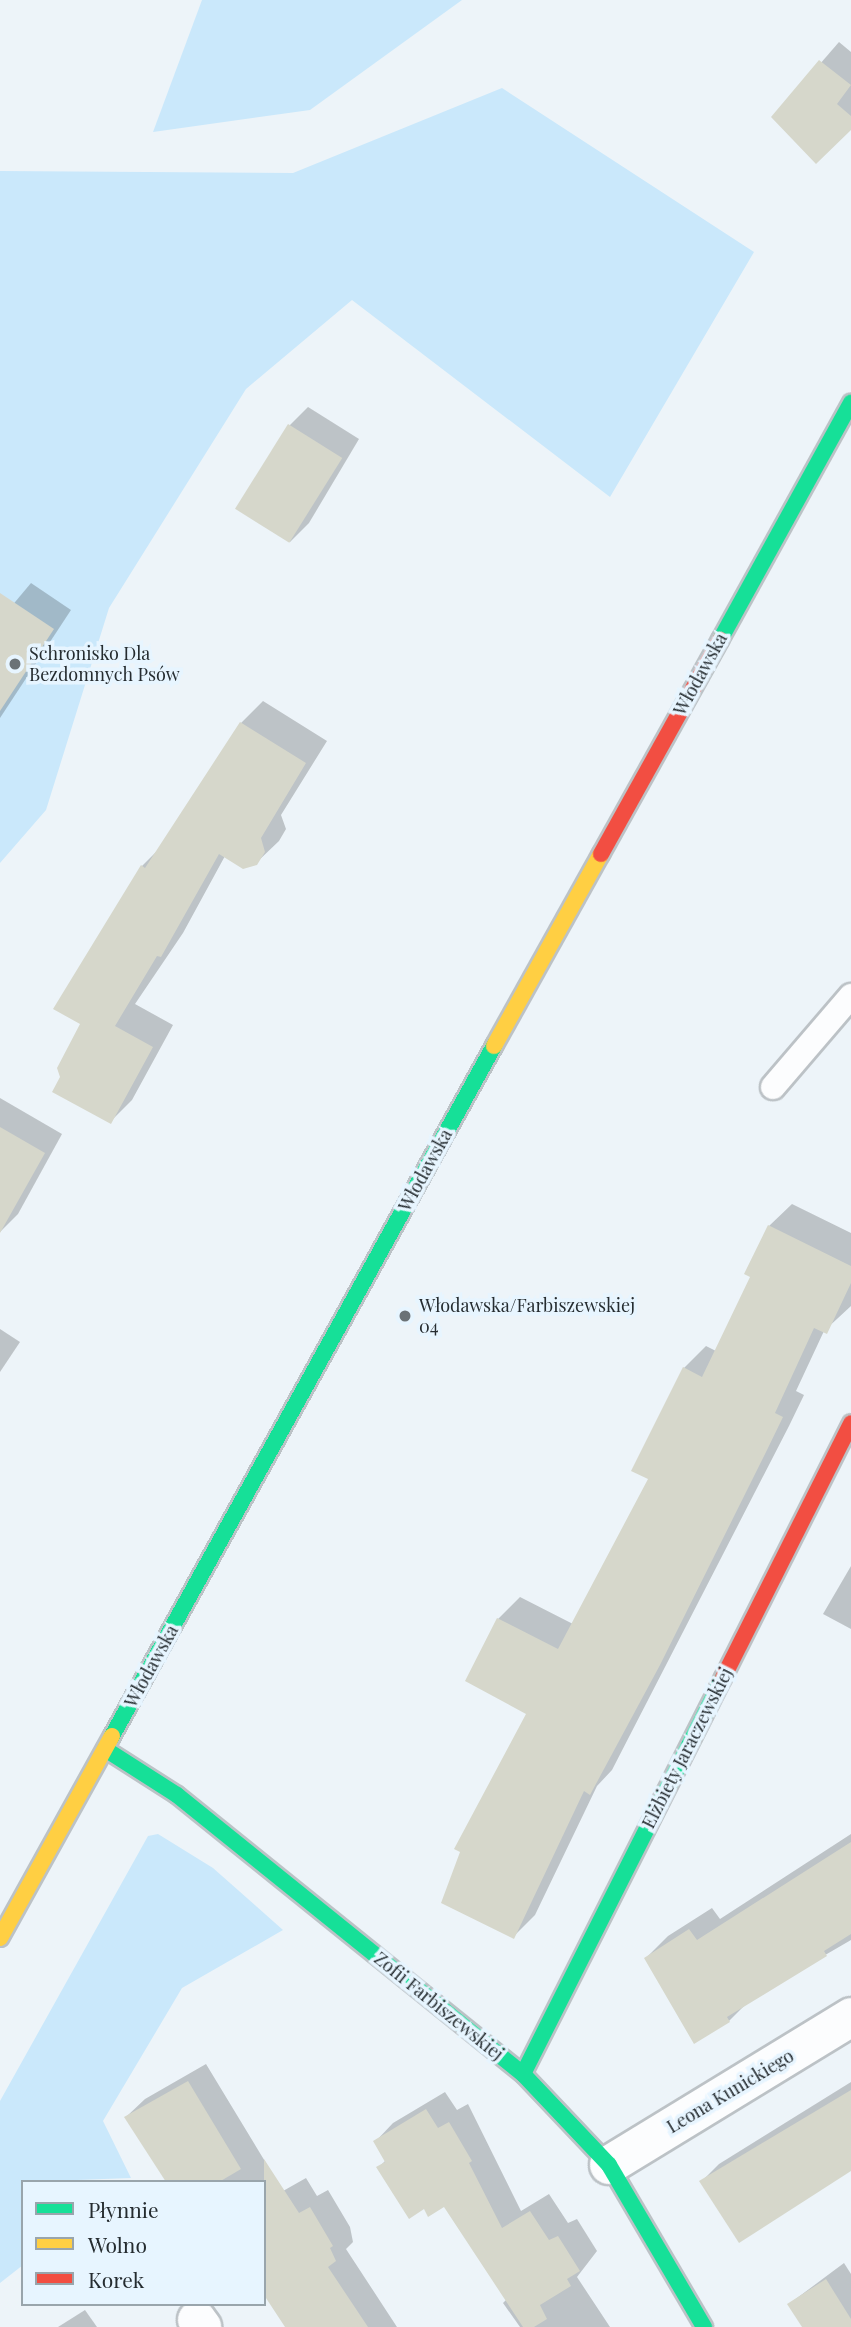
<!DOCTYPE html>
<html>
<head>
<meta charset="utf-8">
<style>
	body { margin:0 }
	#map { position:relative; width:851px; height:2327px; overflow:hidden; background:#edf4f9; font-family:"Playfair Display",serif }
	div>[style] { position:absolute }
	.green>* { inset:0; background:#cae8fb }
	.shadow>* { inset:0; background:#0003 }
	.building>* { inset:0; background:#d6d7cb; transform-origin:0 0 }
	.roads { filter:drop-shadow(2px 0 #bcc2c6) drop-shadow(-2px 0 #bcc2c6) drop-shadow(0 2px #bcc2c6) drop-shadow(0 -2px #bcc2c6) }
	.lane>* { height:24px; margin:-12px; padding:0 12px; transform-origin:12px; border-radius:12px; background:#fcfdfe }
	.street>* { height:38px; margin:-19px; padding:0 19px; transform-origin:19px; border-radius:19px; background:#fcfdfe }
	.fast>* { height:16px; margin:-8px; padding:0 8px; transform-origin:8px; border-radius:8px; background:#16e098 }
	.slow>* { height:16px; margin:-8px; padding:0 8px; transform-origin:8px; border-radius:8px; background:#ffcf43 }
	.jam>* { height:16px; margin:-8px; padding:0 8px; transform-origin:8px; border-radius:8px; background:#f24e42 }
	.dots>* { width:19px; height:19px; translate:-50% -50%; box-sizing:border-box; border:4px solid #e7f5ff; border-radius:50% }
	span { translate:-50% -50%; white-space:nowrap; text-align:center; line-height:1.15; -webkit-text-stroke:7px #e7f5ff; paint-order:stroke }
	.poi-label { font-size:18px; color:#252c30 }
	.left { translate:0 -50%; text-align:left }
	.street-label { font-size:18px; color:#252c30 }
	.legend { position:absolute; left:21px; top:2180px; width:245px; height:126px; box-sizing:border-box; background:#e7f5ff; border:2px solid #99a5ac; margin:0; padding:9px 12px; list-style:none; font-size:21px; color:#252c30 }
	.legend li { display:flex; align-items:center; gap:14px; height:35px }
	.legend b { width:35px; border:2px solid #99a5ac }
</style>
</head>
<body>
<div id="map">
	<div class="green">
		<i style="clip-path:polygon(202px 0,462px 0,310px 110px,153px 132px)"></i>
		<i style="clip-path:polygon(502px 88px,754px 252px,610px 497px,352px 300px,246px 389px,109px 608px,46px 810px,0 863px,0 171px,293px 173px)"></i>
		<i style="clip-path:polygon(158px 1834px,213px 1868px,283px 1930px,182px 1988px,103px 2121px,131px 2178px,23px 2182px,23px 2265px,0 2283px,0 2101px,148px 1836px)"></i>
	</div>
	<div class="shadow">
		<i style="clip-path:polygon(839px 42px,851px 52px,851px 128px,774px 117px)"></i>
		<i style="clip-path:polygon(308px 407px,359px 439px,309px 523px,290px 542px,290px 425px)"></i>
		<i style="clip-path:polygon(31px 583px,71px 610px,0 718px,0 620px)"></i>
		<i style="clip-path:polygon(263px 701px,327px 741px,281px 815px,286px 829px,279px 841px,256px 863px,225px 856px,183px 933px,135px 1004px,173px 1025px,132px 1100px,110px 1122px,82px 1023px,142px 866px,160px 848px,241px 723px)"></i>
		<i style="clip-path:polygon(0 1098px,62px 1134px,18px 1214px,0 1232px)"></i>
		<i style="clip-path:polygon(792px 1204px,851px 1233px,851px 1306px,824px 1331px,796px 1391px,804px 1395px,789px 1426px,612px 1770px,597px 1786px,535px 1915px,513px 1937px,529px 1713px,498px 1619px,520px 1597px,573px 1624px,651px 1479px,684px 1368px,706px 1346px,716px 1351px,753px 1276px,769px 1226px)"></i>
		<i style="clip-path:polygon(0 1329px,20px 1342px,0 1372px)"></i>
		<i style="clip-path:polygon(851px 1566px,851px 1629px,823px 1614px)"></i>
		<i style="clip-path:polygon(851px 1834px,851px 1940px,753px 1997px,729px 2021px,646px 1958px,668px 1936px,712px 1908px,720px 1919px)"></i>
		<i style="clip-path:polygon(206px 2064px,283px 2191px,306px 2178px,317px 2196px,328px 2190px,350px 2227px,353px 2242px,346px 2249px,397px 2327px,287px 2327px,264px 2182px,168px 2182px,126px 2117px,145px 2099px)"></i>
		<i style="clip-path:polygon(851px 2082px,851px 2169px,702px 2181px,719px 2164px)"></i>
		<i style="clip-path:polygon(445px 2092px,457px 2110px,468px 2104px,521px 2211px,549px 2194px,568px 2223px,577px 2219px,597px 2251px,577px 2277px,610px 2327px,520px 2327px,503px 2303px,507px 2299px,445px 2204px,424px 2207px,379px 2167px,386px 2160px,375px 2142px,393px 2123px)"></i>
		<i style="clip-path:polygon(844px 2263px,851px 2274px,851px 2327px,804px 2327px,789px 2304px)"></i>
		<i style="clip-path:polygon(85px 2310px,97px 2327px,58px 2327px)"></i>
	</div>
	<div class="building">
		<i style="clip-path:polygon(819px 60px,851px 85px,837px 104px,851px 116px,851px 130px,816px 164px,771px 117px)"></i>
		<i style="left:288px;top:424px;width:64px;height:100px;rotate:32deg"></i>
		<i style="clip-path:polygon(0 593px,54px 629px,0 711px)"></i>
		<i style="clip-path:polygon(240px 722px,306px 763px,261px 838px,265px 852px,257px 865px,243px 869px,219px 854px,161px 957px,157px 956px,115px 1026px,153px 1047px,111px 1124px,52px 1092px,60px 1077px,57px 1068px,80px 1024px,53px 1009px,141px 865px,145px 868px)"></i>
		<i style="clip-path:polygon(0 1127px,45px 1153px,0 1233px)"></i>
		<i style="clip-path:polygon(768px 1225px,851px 1266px,851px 1283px,827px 1334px,814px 1328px,775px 1413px,783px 1417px,767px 1450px,660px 1665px,590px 1795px,584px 1791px,514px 1939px,441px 1903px,460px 1852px,454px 1849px,526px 1714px,465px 1681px,497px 1618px,558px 1649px,648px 1479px,631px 1471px,683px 1367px,702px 1377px,750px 1277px,744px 1274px)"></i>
		<i style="clip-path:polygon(851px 1842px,851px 1934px,824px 1951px,827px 1956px,727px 2017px,730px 2022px,694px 2044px,644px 1958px,689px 1929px,697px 1940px)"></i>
		<i style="clip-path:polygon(188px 2081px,241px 2169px,219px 2182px,166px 2182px,124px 2117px)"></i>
		<i style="clip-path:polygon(851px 2090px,851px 2171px,739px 2243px,699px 2181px)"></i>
		<i style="clip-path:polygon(426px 2109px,438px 2128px,449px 2122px,472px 2161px,469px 2163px,502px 2228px,530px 2211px,549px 2240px,558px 2236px,580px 2271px,567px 2279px,571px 2286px,540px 2305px,547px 2319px,534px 2327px,523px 2327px,444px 2207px,428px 2217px,424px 2209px,409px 2219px,376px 2167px,385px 2162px,373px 2141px)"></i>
		<i style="clip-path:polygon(264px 2159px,299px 2213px,310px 2207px,333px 2246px,330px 2248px,336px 2261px,328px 2267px,368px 2327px,285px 2327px,264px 2295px)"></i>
		<i style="clip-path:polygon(826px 2279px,851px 2319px,851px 2327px,802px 2327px,787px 2304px)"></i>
	</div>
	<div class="roads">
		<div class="lane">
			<i style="left:773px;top:1087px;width:120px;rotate:-49.4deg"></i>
		</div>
		<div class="street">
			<i style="left:609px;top:2165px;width:284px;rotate:-31.4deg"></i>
			<i style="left:197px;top:2320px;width:9px;rotate:54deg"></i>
		</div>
		<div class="fast">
			<i style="left:720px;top:640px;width:271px;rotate:-61.1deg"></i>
			<i style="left:112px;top:1736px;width:789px;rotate:-61.03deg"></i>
			<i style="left:105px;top:1749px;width:85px;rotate:32.6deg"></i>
			<i style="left:177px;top:1795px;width:444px;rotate:38.9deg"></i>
			<i style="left:523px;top:2074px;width:125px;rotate:46.6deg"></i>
			<i style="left:609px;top:2165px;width:188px;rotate:59.6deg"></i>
			<i style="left:523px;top:2074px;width:444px;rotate:-63.2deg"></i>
		</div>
		<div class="slow">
			<i style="left:494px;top:1046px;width:220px;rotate:-60.9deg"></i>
			<i style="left:0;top:1938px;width:231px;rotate:-61deg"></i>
		</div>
		<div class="jam">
			<i style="left:601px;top:854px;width:245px;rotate:-60.9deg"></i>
			<i style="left:723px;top:1678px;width:285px;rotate:-63.3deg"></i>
		</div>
	</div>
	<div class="dots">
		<i style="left:15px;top:664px;background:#6b7276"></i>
		<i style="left:405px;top:1316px;background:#6b7276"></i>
	</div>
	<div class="poi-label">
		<span class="left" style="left:29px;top:664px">Schronisko Dla<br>Bezdomnych Psów</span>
		<span class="left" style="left:419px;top:1316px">Włodawska/Farbiszewskiej<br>04</span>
	</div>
	<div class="street-label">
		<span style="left:700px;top:674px;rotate:-61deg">Włodawska</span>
		<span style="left:425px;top:1170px;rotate:-61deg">Włodawska</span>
		<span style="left:151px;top:1666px;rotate:-61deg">Włodawska</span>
		<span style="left:687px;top:1748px;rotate:-63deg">Elżbiety Jaraczewskiej</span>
		<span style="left:439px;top:2006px;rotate:39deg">Zofii Farbiszewskiej</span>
		<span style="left:730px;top:2091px;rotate:-31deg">Leona Kunickiego</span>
	</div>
	<ul class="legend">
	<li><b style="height:9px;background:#16e098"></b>Płynnie</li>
	<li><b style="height:9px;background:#ffcf43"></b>Wolno</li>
	<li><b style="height:9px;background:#f24e42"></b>Korek</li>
	</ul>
</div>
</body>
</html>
